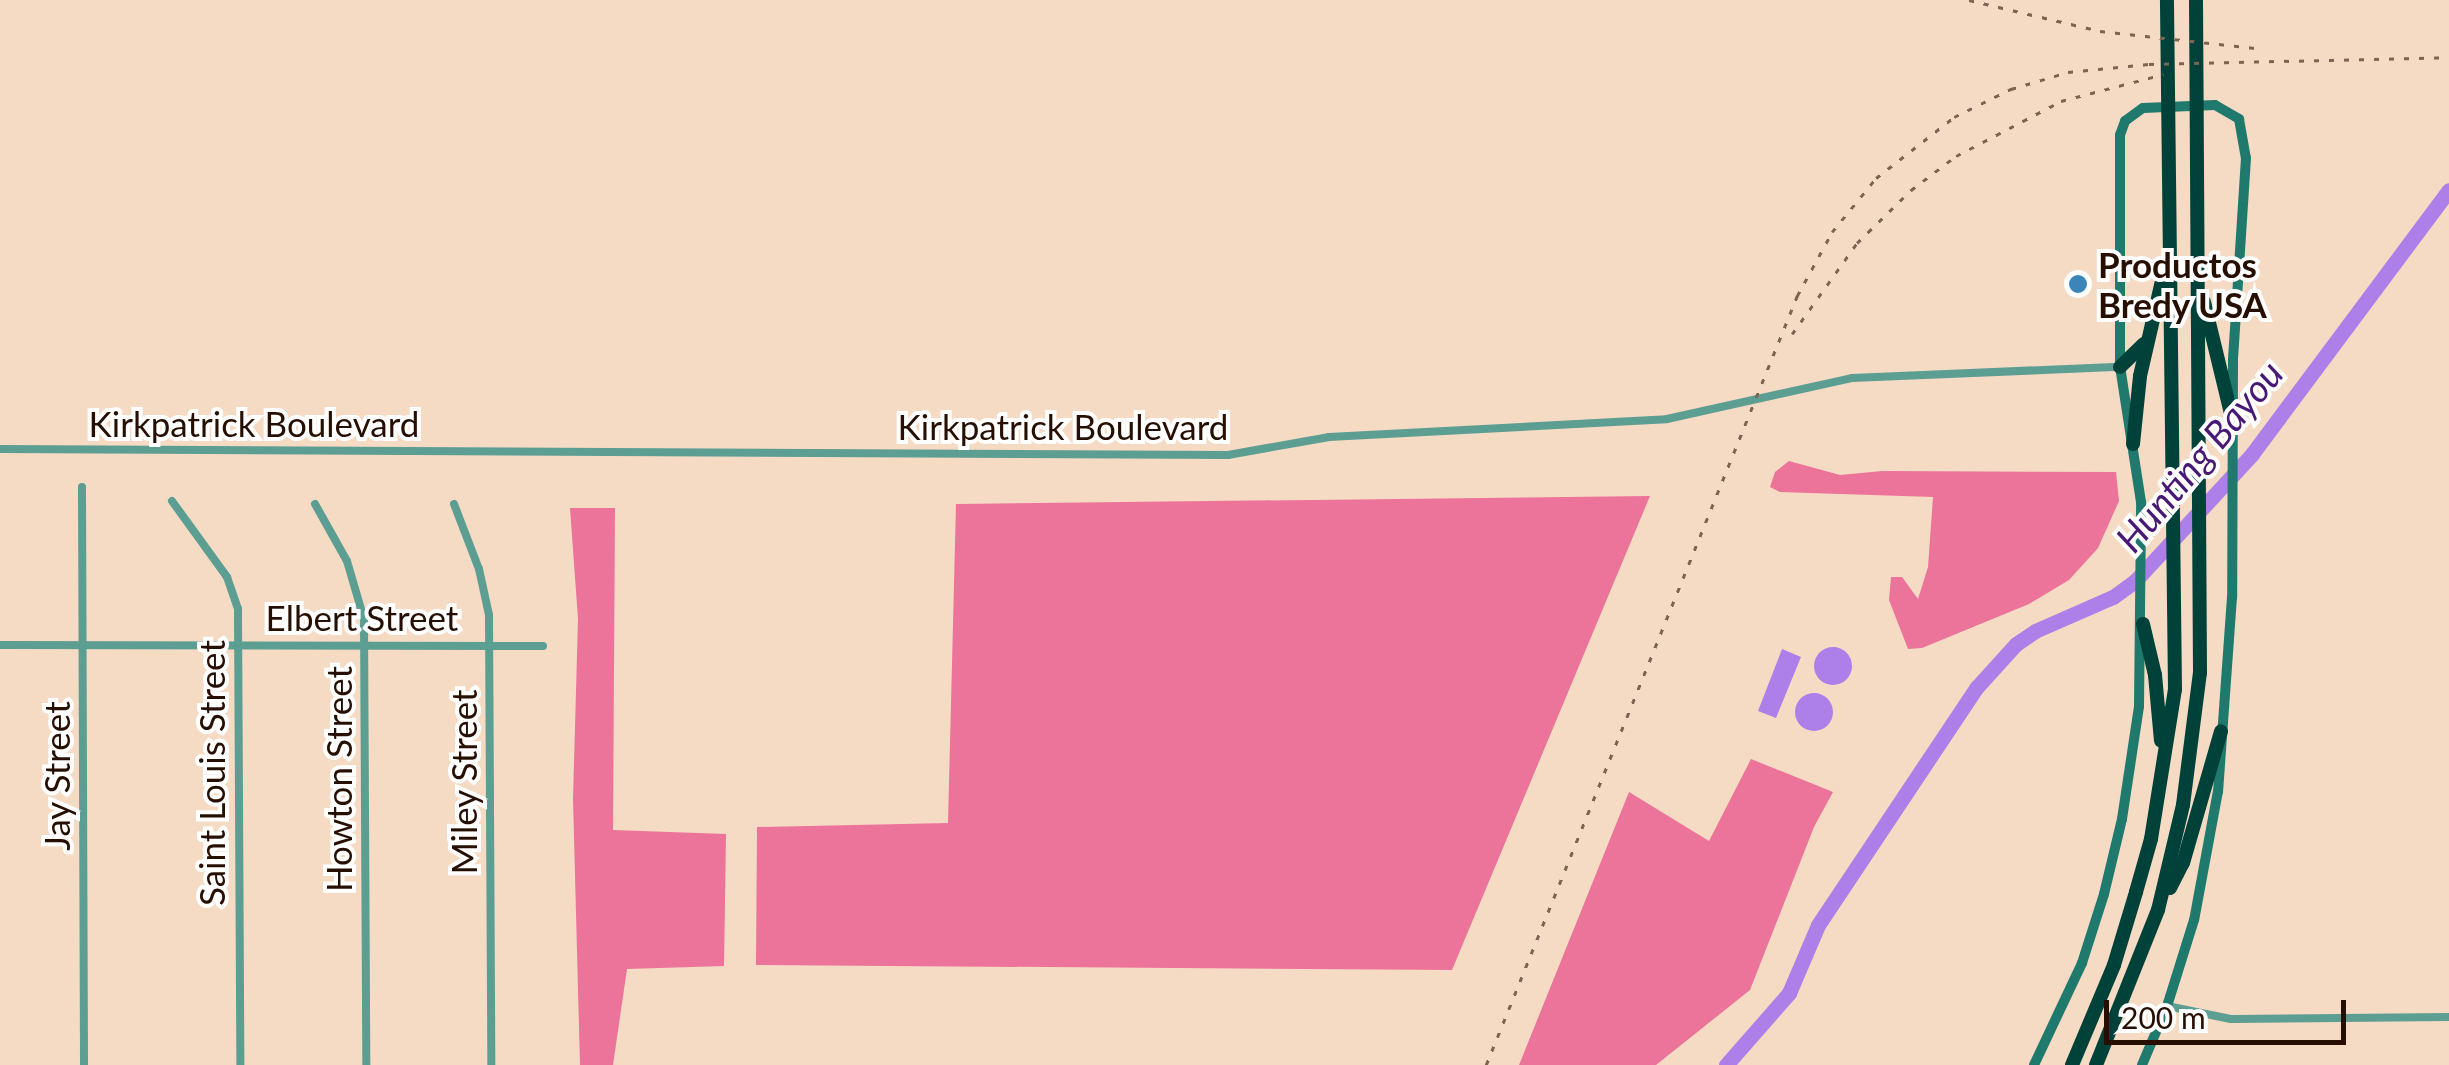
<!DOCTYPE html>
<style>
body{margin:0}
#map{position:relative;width:2449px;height:1065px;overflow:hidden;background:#f6dbc4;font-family:Lato,sans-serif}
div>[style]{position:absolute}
.forest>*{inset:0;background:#ec7399}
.water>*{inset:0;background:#ac80e8}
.round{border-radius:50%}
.river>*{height:15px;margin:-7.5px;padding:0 7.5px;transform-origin:7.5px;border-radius:7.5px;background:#ac80e8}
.minor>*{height:8px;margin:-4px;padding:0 4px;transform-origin:4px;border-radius:4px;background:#5d9e93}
.secondary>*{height:10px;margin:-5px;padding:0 5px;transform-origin:5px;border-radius:5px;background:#20796d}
.motorway>*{height:14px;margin:-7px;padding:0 7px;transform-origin:7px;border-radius:7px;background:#00423a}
.rail>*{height:2.5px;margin-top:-1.25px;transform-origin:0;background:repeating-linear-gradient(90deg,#7d6452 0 5px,transparent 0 15px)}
.dots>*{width:28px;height:28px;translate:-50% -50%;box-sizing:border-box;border:5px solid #fff;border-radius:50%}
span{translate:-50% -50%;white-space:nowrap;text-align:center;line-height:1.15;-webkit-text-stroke:8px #fff;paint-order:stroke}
.poi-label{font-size:35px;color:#260f00;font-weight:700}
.left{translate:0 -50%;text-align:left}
.street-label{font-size:35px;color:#260f00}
.water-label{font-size:38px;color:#471874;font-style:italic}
.scale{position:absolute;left:2104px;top:1000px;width:242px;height:45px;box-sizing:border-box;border:5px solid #260f00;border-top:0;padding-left:12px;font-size:30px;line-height:35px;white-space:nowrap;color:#260f00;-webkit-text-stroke:8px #fff;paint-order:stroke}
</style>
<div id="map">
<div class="forest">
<i style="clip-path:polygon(1789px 461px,1840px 475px,1882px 471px,2116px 472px,2119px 501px,2098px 548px,2069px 580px,2029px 604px,1922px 648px,1908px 649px,1889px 600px,1891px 577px,1902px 577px,1918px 599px,1928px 567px,1933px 497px,1780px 492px,1770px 487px,1775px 472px)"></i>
<i style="clip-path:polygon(1650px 496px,1452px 970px,756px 965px,757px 827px,948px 823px,956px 504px)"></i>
<i style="clip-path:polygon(570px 508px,615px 508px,613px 830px,726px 834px,724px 966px,627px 969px,613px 1065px,580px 1065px,573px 799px,578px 619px)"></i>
<i style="clip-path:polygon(1751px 759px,1833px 792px,1814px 827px,1750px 990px,1656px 1065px,1519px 1065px,1629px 792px,1709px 841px)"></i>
</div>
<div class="water">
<i class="round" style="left:1814px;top:647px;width:38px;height:38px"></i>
<i style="clip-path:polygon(1782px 649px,1801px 657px,1776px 718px,1758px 711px)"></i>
<i class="round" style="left:1795px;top:693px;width:38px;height:38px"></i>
</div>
<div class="river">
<i style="left:1726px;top:1065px;width:96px;rotate:-48.8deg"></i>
<i style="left:1789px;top:993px;width:74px;rotate:-66.9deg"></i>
<i style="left:1818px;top:925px;width:286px;rotate:-56.3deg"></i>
<i style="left:1977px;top:687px;width:58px;rotate:-47.8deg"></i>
<i style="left:2016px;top:644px;width:23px;rotate:-34deg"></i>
<i style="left:2035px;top:631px;width:85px;rotate:-23.6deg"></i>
<i style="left:2113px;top:597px;width:27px;rotate:-36deg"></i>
<i style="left:2135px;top:581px;width:173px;rotate:-47.3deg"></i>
<i style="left:2252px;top:454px;width:329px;rotate:-53.3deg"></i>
</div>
<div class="minor">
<i style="left:0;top:449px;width:1228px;rotate:0.28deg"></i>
<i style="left:1228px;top:455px;width:103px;rotate:-10.1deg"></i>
<i style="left:1329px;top:437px;width:338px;rotate:-3deg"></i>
<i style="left:1667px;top:419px;width:189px;rotate:-12.5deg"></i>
<i style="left:1852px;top:378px;width:268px;rotate:-2.4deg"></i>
<i style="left:82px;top:487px;width:578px;rotate:89.8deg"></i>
<i style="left:172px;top:501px;width:94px;rotate:54.1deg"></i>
<i style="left:227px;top:577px;width:34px;rotate:71deg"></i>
<i style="left:238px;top:609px;width:456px;rotate:89.7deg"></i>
<i style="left:315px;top:504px;width:65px;rotate:60.7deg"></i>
<i style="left:347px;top:561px;width:60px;rotate:73.7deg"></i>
<i style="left:364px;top:619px;width:446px;rotate:89.7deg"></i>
<i style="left:454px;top:504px;width:70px;rotate:69deg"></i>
<i style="left:479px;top:569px;width:47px;rotate:77.7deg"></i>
<i style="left:489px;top:615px;width:450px;rotate:89.7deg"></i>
<i style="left:0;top:645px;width:543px;rotate:0.11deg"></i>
<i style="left:2167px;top:1006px;width:65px;rotate:11.5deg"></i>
<i style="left:2231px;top:1019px;width:218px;rotate:-0.5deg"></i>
</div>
<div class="secondary">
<i style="left:2034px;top:1065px;width:113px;rotate:-64.8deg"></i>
<i style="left:2082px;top:963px;width:72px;rotate:-72.3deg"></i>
<i style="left:2104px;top:894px;width:77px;rotate:-76.5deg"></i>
<i style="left:2122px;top:819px;width:114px;rotate:-81.4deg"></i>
<i style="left:2139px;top:706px;width:204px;rotate:-89.4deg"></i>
<i style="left:2141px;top:502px;width:137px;rotate:-98.8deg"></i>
<i style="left:2120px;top:367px;width:232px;rotate:-90deg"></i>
<i style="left:2120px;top:135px;width:15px;rotate:-70deg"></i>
<i style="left:2125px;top:121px;width:22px;rotate:-36deg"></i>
<i style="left:2143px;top:108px;width:72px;rotate:-2.4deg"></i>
<i style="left:2215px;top:105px;width:28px;rotate:30deg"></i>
<i style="left:2239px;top:119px;width:40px;rotate:80deg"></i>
<i style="left:2246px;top:158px;width:203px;rotate:93.7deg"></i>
<i style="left:2233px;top:361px;width:236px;rotate:90.2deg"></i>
<i style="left:2232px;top:597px;width:195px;rotate:94.1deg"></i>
<i style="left:2218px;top:791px;width:131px;rotate:100.5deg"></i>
<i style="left:2194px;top:920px;width:90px;rotate:107.4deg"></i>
<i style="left:2167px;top:1006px;width:64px;rotate:113deg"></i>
</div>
<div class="motorway">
<i style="left:2204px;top:302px;width:119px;rotate:76.4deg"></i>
<i style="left:2120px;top:367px;width:33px;rotate:-44deg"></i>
<i style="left:2133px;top:444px;width:68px;rotate:-84.1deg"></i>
<i style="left:2140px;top:376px;width:116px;rotate:-77deg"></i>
<i style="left:2143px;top:624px;width:52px;rotate:76.8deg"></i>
<i style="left:2155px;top:675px;width:66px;rotate:84.8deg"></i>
<i style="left:2170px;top:888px;width:28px;rotate:-63deg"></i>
<i style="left:2183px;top:863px;width:137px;rotate:-73.9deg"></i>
<i style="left:2072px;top:1065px;width:108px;rotate:-67.2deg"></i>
<i style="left:2114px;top:965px;width:76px;rotate:-73.2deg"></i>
<i style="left:2136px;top:892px;width:55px;rotate:-74.2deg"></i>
<i style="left:2151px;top:839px;width:152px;rotate:-80.9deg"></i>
<i style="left:2175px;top:689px;width:689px;rotate:-90.67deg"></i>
<i style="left:2096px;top:1065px;width:167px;rotate:-68.2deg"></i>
<i style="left:2158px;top:910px;width:108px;rotate:-76.6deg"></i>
<i style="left:2183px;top:805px;width:133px;rotate:-82.7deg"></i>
<i style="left:2200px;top:673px;width:673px;rotate:-90.34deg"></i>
</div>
<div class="rail">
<i style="left:1969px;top:0;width:135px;rotate:13.3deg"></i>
<i style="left:2100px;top:31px;width:165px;rotate:6.3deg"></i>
<i style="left:1792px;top:334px;width:112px;rotate:-54.5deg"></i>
<i style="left:1857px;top:243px;width:76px;rotate:-44.5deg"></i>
<i style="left:1911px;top:190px;width:56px;rotate:-37.1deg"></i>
<i style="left:1956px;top:156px;width:119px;rotate:-27.6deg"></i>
<i style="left:2061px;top:101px;width:106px;rotate:-14.7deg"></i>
<i style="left:1486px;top:1065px;width:830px;rotate:-67.98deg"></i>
<i style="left:1797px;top:296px;width:73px;rotate:-61.3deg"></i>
<i style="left:1832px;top:232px;width:70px;rotate:-50.8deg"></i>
<i style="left:1876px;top:178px;width:99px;rotate:-38deg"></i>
<i style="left:1954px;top:117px;width:64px;rotate:-26.2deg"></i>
<i style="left:2011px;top:89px;width:59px;rotate:-16.6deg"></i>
<i style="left:2068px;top:72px;width:81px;rotate:-5.6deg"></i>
<i style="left:2149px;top:64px;width:300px;rotate:-1.3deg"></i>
</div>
<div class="dots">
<i style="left:2078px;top:284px;background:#3b85b9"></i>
</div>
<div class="poi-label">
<span class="left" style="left:2098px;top:284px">Productos<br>Bredy USA</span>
</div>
<div class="street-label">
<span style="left:254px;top:423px">Kirkpatrick Boulevard</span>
<span style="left:1063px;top:426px">Kirkpatrick Boulevard</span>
<span style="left:362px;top:617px">Elbert Street</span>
<span style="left:211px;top:773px;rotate:-90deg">Saint Louis Street</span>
<span style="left:56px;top:776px;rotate:-90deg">Jay Street</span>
<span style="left:338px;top:779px;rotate:-90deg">Howton Street</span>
<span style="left:463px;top:782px;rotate:-90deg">Miley Street</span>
</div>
<div class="water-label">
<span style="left:2199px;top:456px;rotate:-50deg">Hunting Bayou</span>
</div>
<div class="scale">200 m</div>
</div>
